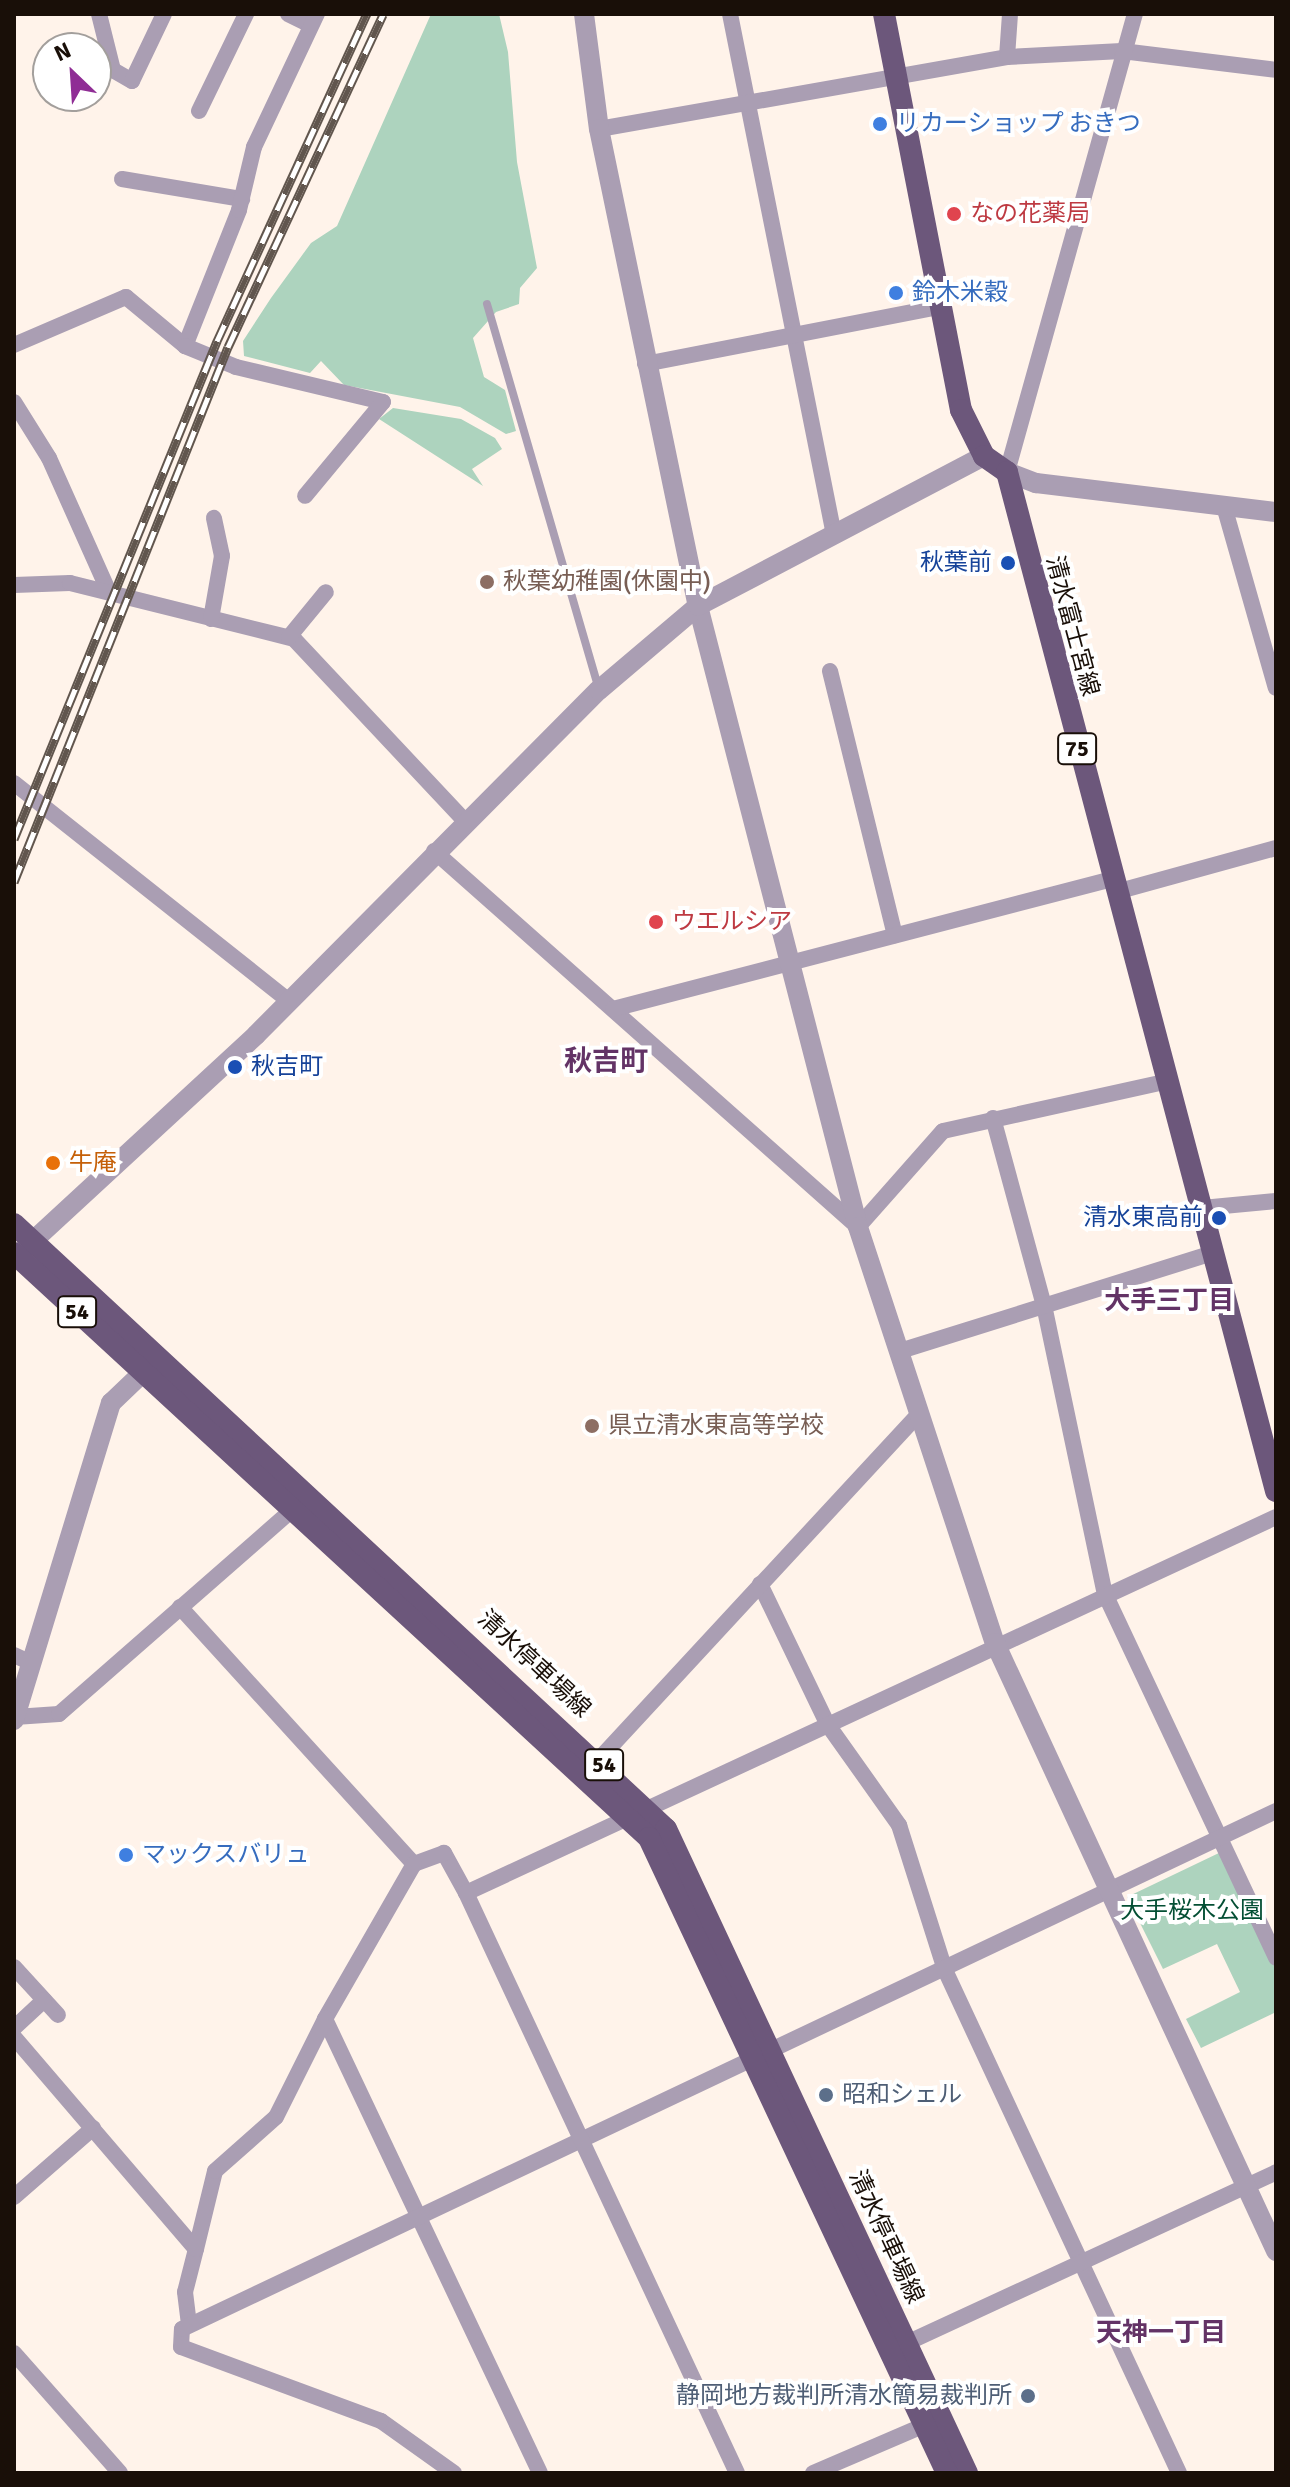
<!DOCTYPE html>
<meta charset="utf-8">
<style>
body{margin:0}
#map{position:relative;width:1290px;height:2487px;overflow:hidden;background:#fff3ea;font-family:Signika,"Noto Sans JP",sans-serif}
div>[style]{position:absolute}
.green>*{inset:0;background:#add3be}
.service>*{height:8px;margin:-4px;padding:0 4px;transform-origin:4px;border-radius:4px;background:#aa9eb3}
.minor>*{height:16px;margin:-8px;padding:0 8px;transform-origin:8px;border-radius:8px;background:#aa9eb3}
.tertiary>*{height:20px;margin:-10px;padding:0 10px;transform-origin:10px;border-radius:10px;background:#aa9eb3}
.primary>*{height:22px;margin:-11px;padding:0 11px;transform-origin:11px;border-radius:11px;background:#6c577b}
.rail>*{height:9px;margin-top:-4.5px;transform-origin:0;background:repeating-linear-gradient(90deg,#fff 0 18px,#61564e 0 36px);box-sizing:border-box;border-block:2px solid #61564e}
.dots>*{width:22px;height:22px;translate:-50% -50%;box-sizing:border-box;border:4px solid #fff;border-radius:50%}
span{translate:-50% -50%;white-space:nowrap;text-align:center;line-height:1.15;-webkit-text-stroke:8px #fff;paint-order:stroke}
.shield-label span{padding:2px 6px;background:#fff;border:2px solid;border-radius:6px;-webkit-text-stroke-width:0}
.shield-label{font-size:22px;color:#190f08;font-weight:700}
.shop-label{font-size:24px;color:#366cbe}
.left{translate:0 -50%;text-align:left}
.health-label{font-size:24px;color:#be3a42}
.transit-label{font-size:24px;color:#164399}
.right{translate:-100% -50%;text-align:right}
.education-label{font-size:24px;color:#785e54}
.street-label{font-size:24px;color:#190f08}
.food-label{font-size:24px;color:#c56008}
.park-label{font-size:24px;color:#044f34}
.service-label{font-size:24px;color:#4e5e75}
.neighbourhood-label{font-size:26px;color:#633366;font-weight:700}
.quarter-label{font-size:28px;color:#633366;font-weight:700}
.frame{position:absolute;inset:0;border:16px solid #190f08;pointer-events:none}
.north{position:absolute;left:32px;top:32px;width:80px;height:80px;box-sizing:border-box;background:#fff;border:2px solid #a39f9c;border-radius:50%;rotate:335deg;font-size:22px;font-weight:700;line-height:32px;text-align:center;color:#190f08}
.north::after{content:'';display:block;margin:auto;width:28px;height:36px;background:#8f2d95;clip-path:polygon(50% 0,100% 100%,50% 72%,0 100%)}
</style>
<div id="map">
<div class="green">
<i style="clip-path:polygon(431px 14px,499px 14px,508px 52px,517px 162px,537px 268px,520px 288px,519px 304px,496px 312px,473px 338px,484px 377px,505px 390px,516px 431px,506px 434px,460px 407px,344px 385px,321px 361px,310px 373px,244px 356px,243px 341px,271px 298px,311px 243px,337px 226px)"></i>
<i style="clip-path:polygon(393px 408px,461px 419px,495px 438px,502px 449px,472px 469px,483px 486px,379px 419px)"></i>
<i style="clip-path:polygon(1221px 1852px,1276px 1965px,1276px 2012px,1201px 2048px,1186px 2019px,1240px 1992px,1217px 1944px,1163px 1969px,1127px 1897px)"></i>
</div>
<div class="service">
<i style="left:487px;top:304px;width:402px;rotate:73.8deg"></i>
</div>
<div class="minor">
<i style="left:99px;top:14px;width:58px;rotate:76deg"></i>
<i style="left:113px;top:70px;width:22px;rotate:30deg"></i>
<i style="left:132px;top:81px;width:74px;rotate:-64.5deg"></i>
<i style="left:288px;top:14px;width:25px;rotate:26deg"></i>
<i style="left:730px;top:14px;width:526px;rotate:78.71deg"></i>
<i style="left:1007px;top:57px;width:43px;rotate:-86deg"></i>
<i style="left:199px;top:111px;width:108px;rotate:-64.1deg"></i>
<i style="left:599px;top:129px;width:414px;rotate:-10deg"></i>
<i style="left:1007px;top:57px;width:115px;rotate:-3deg"></i>
<i style="left:1122px;top:51px;width:155px;rotate:7deg"></i>
<i style="left:122px;top:179px;width:122px;rotate:9.5deg"></i>
<i style="left:14px;top:345px;width:122px;rotate:-23.2deg"></i>
<i style="left:126px;top:297px;width:77px;rotate:39.7deg"></i>
<i style="left:185px;top:346px;width:146px;rotate:-68.3deg"></i>
<i style="left:239px;top:210px;width:65px;rotate:-76.6deg"></i>
<i style="left:254px;top:147px;width:147px;rotate:-64.7deg"></i>
<i style="left:185px;top:346px;width:55px;rotate:22.4deg"></i>
<i style="left:236px;top:367px;width:151px;rotate:13.4deg"></i>
<i style="left:383px;top:402px;width:122px;rotate:129.7deg"></i>
<i style="left:645px;top:364px;width:298px;rotate:-11deg"></i>
<i style="left:14px;top:402px;width:66px;rotate:58deg"></i>
<i style="left:49px;top:458px;width:147px;rotate:65.9deg"></i>
<i style="left:1007px;top:472px;width:476px;rotate:-74.4deg"></i>
<i style="left:1224px;top:506px;width:189px;rotate:74.1deg"></i>
<i style="left:14px;top:585px;width:56px;rotate:-2deg"></i>
<i style="left:70px;top:583px;width:231px;rotate:14deg"></i>
<i style="left:294px;top:639px;width:250px;rotate:46.8deg"></i>
<i style="left:211px;top:619px;width:64px;rotate:-80.1deg"></i>
<i style="left:222px;top:556px;width:39px;rotate:-102deg"></i>
<i style="left:289px;top:637px;width:58px;rotate:-50.6deg"></i>
<i style="left:830px;top:671px;width:272px;rotate:76.2deg"></i>
<i style="left:14px;top:783px;width:348px;rotate:38.4deg"></i>
<i style="left:434px;top:851px;width:567px;rotate:41.57deg"></i>
<i style="left:858px;top:1227px;width:128px;rotate:-48.5deg"></i>
<i style="left:943px;top:1131px;width:230px;rotate:-12.5deg"></i>
<i style="left:1116px;top:892px;width:166px;rotate:-15.4deg"></i>
<i style="left:613px;top:1009px;width:516px;rotate:-14.6deg"></i>
<i style="left:993px;top:1118px;width:199px;rotate:74.8deg"></i>
<i style="left:1045px;top:1310px;width:290px;rotate:78.1deg"></i>
<i style="left:1105px;top:1594px;width:402px;rotate:64.8deg"></i>
<i style="left:1202px;top:1208px;width:74px;rotate:-5.4deg"></i>
<i style="left:900px;top:1351px;width:328px;rotate:-17.4deg"></i>
<i style="left:760px;top:1584px;width:157px;rotate:64.3deg"></i>
<i style="left:828px;top:1725px;width:123px;rotate:54.6deg"></i>
<i style="left:899px;top:1825px;width:152px;rotate:72.4deg"></i>
<i style="left:945px;top:1970px;width:555px;rotate:65.05deg"></i>
<i style="left:180px;top:1607px;width:348px;rotate:47.7deg"></i>
<i style="left:14px;top:1655px;width:19px;rotate:25deg"></i>
<i style="left:15px;top:1717px;width:44px;rotate:-3.9deg"></i>
<i style="left:59px;top:1714px;width:310px;rotate:-41.2deg"></i>
<i style="left:590px;top:1769px;width:485px;rotate:-47.2deg"></i>
<i style="left:466px;top:1893px;width:46px;rotate:-118.8deg"></i>
<i style="left:444px;top:1853px;width:32px;rotate:160deg"></i>
<i style="left:414px;top:1864px;width:179px;rotate:119.9deg"></i>
<i style="left:325px;top:2019px;width:502px;rotate:64.66deg"></i>
<i style="left:14px;top:1967px;width:65px;rotate:47.5deg"></i>
<i style="left:14px;top:2028px;width:41px;rotate:-43deg"></i>
<i style="left:14px;top:2037px;width:279px;rotate:49.4deg"></i>
<i style="left:196px;top:2249px;width:44px;rotate:104.3deg"></i>
<i style="left:185px;top:2292px;width:33px;rotate:83deg"></i>
<i style="left:14px;top:2197px;width:105px;rotate:-41.1deg"></i>
<i style="left:196px;top:2249px;width:80px;rotate:-76.3deg"></i>
<i style="left:215px;top:2171px;width:81px;rotate:-41.5deg"></i>
<i style="left:276px;top:2117px;width:110px;rotate:-63.4deg"></i>
<i style="left:898px;top:2347px;width:417px;rotate:-24.8deg"></i>
<i style="left:14px;top:2353px;width:160px;rotate:48.5deg"></i>
<i style="left:454px;top:2473px;width:90px;rotate:-144.5deg"></i>
<i style="left:381px;top:2421px;width:213px;rotate:-159.7deg"></i>
<i style="left:181px;top:2347px;width:18px;rotate:-87deg"></i>
<i style="left:182px;top:2329px;width:1210px;rotate:-25.34deg"></i>
<i style="left:737px;top:2473px;width:640px;rotate:-115.04deg"></i>
<i style="left:466px;top:1893px;width:893px;rotate:-24.9deg"></i>
<i style="left:813px;top:2473px;width:122px;rotate:-23.2deg"></i>
</div>
<div class="tertiary">
<i style="left:584px;top:14px;width:116px;rotate:82.6deg"></i>
<i style="left:599px;top:129px;width:487px;rotate:78.3deg"></i>
<i style="left:698px;top:606px;width:641px;rotate:75.55deg"></i>
<i style="left:858px;top:1227px;width:438px;rotate:71.8deg"></i>
<i style="left:995px;top:1643px;width:670px;rotate:65.19deg"></i>
<i style="left:1007px;top:472px;width:31px;rotate:21deg"></i>
<i style="left:1036px;top:483px;width:242px;rotate:6.9deg"></i>
<i style="left:21px;top:1252px;width:320px;rotate:-42.7deg"></i>
<i style="left:256px;top:1035px;width:486px;rotate:-45.2deg"></i>
<i style="left:599px;top:690px;width:130px;rotate:-40.3deg"></i>
<i style="left:698px;top:606px;width:323px;rotate:-27.7deg"></i>
<i style="left:14px;top:1720px;width:332px;rotate:-73deg"></i>
<i style="left:111px;top:1403px;width:61px;rotate:-43.7deg"></i>
</div>
<div class="primary">
<i style="left:884px;top:14px;width:403px;rotate:79deg"></i>
<i style="left:961px;top:410px;width:51px;rotate:63.4deg"></i>
<i style="left:984px;top:456px;width:28px;rotate:35deg"></i>
<i style="left:1007px;top:472px;width:1054px;rotate:75.21deg"></i>
<i style="left:14px;top:1224px;width:889px;rotate:42.86deg"></i>
<i style="left:666px;top:1829px;width:711px;rotate:64.95deg"></i>
<i style="left:14px;top:1253px;width:863px;rotate:42.65deg"></i>
<i style="left:649px;top:1838px;width:701px;rotate:64.86deg"></i>
</div>
<div class="rail">
<i style="left:14px;top:839px;width:538px;rotate:-67.82deg"></i>
<i style="left:217px;top:341px;width:360px;rotate:-65.4deg"></i>
<i style="left:14px;top:882px;width:576px;rotate:-68.2deg"></i>
<i style="left:228px;top:347px;width:367px;rotate:-65deg"></i>
</div>
<div class="dots">
<i style="left:880px;top:124px;background:#3f7fe0"></i>
<i style="left:954px;top:214px;background:#e0444e"></i>
<i style="left:896px;top:293px;background:#3f7fe0"></i>
<i style="left:1008px;top:563px;background:#1a4fb4"></i>
<i style="left:487px;top:582px;background:#8d6e63"></i>
<i style="left:656px;top:922px;background:#e0444e"></i>
<i style="left:235px;top:1067px;background:#1a4fb4"></i>
<i style="left:53px;top:1163px;background:#e8710a"></i>
<i style="left:1219px;top:1218px;background:#1a4fb4"></i>
<i style="left:592px;top:1426px;background:#8d6e63"></i>
<i style="left:126px;top:1855px;background:#3f7fe0"></i>
<i style="left:826px;top:2095px;background:#5c6f8a"></i>
<i style="left:1028px;top:2396px;background:#5c6f8a"></i>
</div>
<div class="shield-label">
<span style="left:1077px;top:749px">75</span>
<span style="left:77px;top:1312px">54</span>
<span style="left:604px;top:1765px">54</span>
</div>
<div class="shop-label">
<span class="left" style="left:896px;top:124px">リカーショップ おきつ</span>
<span class="left" style="left:912px;top:293px">鈴木米穀</span>
<span class="left" style="left:142px;top:1855px">マックスバリュ</span>
</div>
<div class="health-label">
<span class="left" style="left:970px;top:214px">なの花薬局</span>
<span class="left" style="left:672px;top:922px">ウエルシア</span>
</div>
<div class="transit-label">
<span class="right" style="left:992px;top:563px">秋葉前</span>
<span class="left" style="left:251px;top:1067px">秋吉町</span>
<span class="right" style="left:1203px;top:1218px">清水東高前</span>
</div>
<div class="education-label">
<span class="left" style="left:503px;top:582px">秋葉幼稚園(休園中)</span>
<span class="left" style="left:608px;top:1426px">県立清水東高等学校</span>
</div>
<div class="street-label">
<span style="left:1072px;top:626px;rotate:75deg">清水富士宮線</span>
<span style="left:534px;top:1664px;rotate:43deg">清水停車場線</span>
<span style="left:886px;top:2237px;rotate:65deg">清水停車場線</span>
</div>
<div class="food-label">
<span class="left" style="left:69px;top:1163px">牛庵</span>
</div>
<div class="park-label">
<span style="left:1192px;top:1911px">大手桜木公園</span>
</div>
<div class="service-label">
<span class="left" style="left:842px;top:2095px">昭和シェル</span>
<span class="right" style="left:1012px;top:2396px">静岡地方裁判所清水簡易裁判所</span>
</div>
<div class="neighbourhood-label">
<span style="left:1169px;top:1302px">大手三丁目</span>
<span style="left:1161px;top:2334px">天神一丁目</span>
</div>
<div class="quarter-label">
<span style="left:606px;top:1061px">秋吉町</span>
</div>
<div class="frame"></div>
<div class="north">N</div>
</div>
